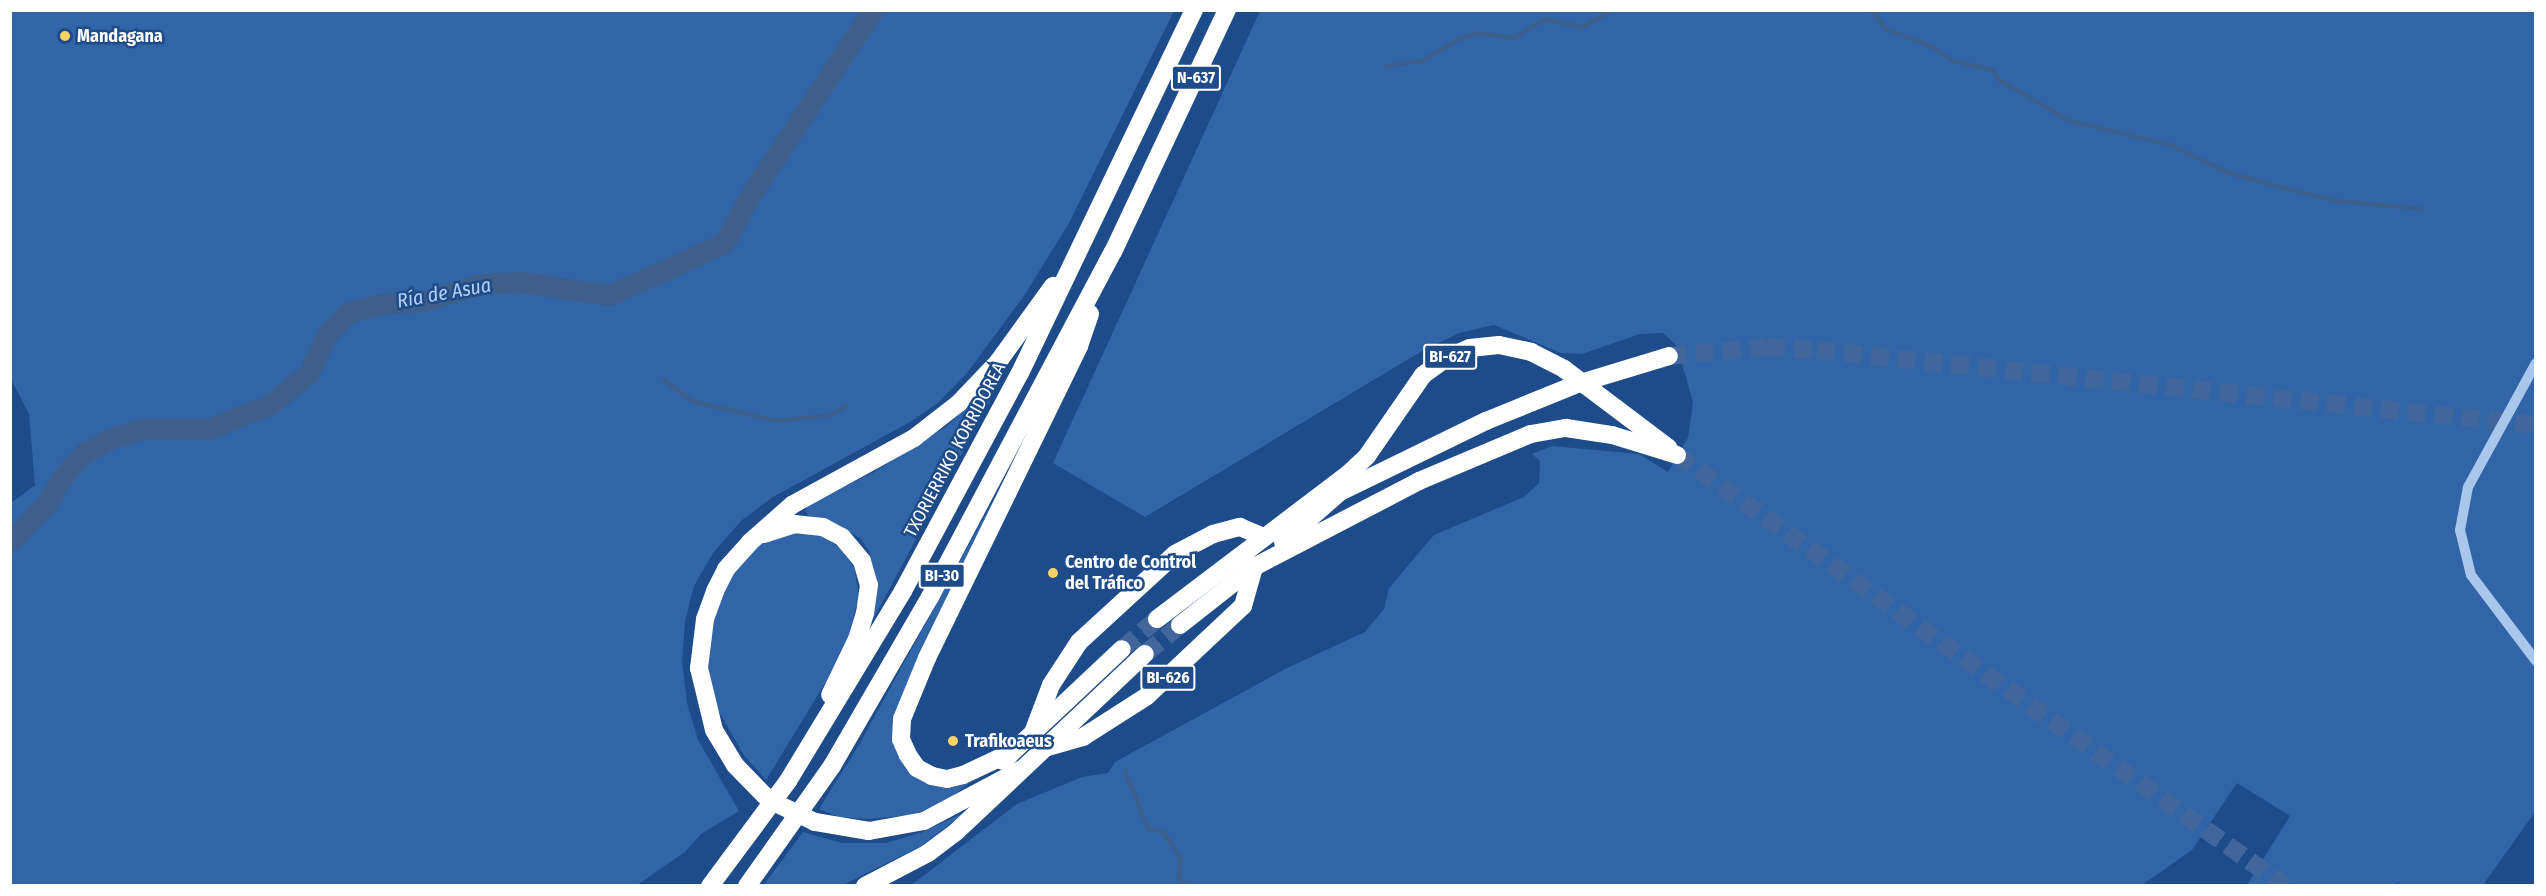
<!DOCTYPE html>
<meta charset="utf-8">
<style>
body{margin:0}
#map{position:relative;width:2546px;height:896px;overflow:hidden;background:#1e4b89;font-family:"Fira Sans Condensed",sans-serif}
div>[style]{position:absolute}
.green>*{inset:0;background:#3265a7}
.stream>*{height:4px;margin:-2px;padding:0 2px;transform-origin:2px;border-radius:2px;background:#3e5f8c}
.river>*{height:21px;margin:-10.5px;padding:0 10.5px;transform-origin:10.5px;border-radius:10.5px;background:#3e5f8c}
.highway-tunnel>*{height:18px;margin-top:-9px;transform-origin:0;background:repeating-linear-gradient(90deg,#40669b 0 18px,transparent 0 27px)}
.minor>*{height:10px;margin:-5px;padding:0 5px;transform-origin:5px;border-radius:5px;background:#a9c6eb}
.highway>*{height:18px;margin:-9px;padding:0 9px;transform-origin:9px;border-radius:9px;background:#fff}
.dots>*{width:16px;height:16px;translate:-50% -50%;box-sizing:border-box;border:3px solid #1e4b89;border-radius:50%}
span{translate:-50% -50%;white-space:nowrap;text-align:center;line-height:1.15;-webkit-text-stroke:5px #1e4b89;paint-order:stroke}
.shield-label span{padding:2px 4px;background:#1e4b89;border:2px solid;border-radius:4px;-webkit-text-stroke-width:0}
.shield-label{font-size:16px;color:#fff;font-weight:700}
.poi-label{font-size:18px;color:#fff;font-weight:700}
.left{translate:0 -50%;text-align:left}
.street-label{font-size:18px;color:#fff}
.water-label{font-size:20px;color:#b5d0f3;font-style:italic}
.frame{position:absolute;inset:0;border:12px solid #fff;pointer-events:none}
</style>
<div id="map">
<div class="green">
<i style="clip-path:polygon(11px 10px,1174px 10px,1174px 11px,1069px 223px,1024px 296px,967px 373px,938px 403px,910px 422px,773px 497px,741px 521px,713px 553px,694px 586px,685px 621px,682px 661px,687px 703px,698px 740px,739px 811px,701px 834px,685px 852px,637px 885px,11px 886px,11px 503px,35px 485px,29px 414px,11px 379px)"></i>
<i style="clip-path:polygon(1260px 11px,2535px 11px,2535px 812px,2483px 885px,2402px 886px,2397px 882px,2394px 886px,2247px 885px,2290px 816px,2237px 783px,2192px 850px,2142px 885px,910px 886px,1017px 804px,1082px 777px,1108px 773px,1115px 762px,1287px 668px,1365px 632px,1384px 609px,1389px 588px,1434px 535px,1524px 497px,1539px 483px,1540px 461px,1532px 454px,1552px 446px,1639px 454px,1668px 472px,1688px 438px,1693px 402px,1677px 346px,1663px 333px,1640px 334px,1582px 354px,1561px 353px,1494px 325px,1459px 333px,1422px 351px,1145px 517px,1053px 463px)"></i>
<i style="clip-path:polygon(1013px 355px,983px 414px,868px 629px,877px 581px,869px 551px,860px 538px,832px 522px,809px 516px,805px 511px,808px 505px,874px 472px,947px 426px,993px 383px)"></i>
<i style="clip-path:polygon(1017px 457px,894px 740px,945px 786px,969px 783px,944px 803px,910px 815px,868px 819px,839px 817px,819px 809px,860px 743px)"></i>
<i style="clip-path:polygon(787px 532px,817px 533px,840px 548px,854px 567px,859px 596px,849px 634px,827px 680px,766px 780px,743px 754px,718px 710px,709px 682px,709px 642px,718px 604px,732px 575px,757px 545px)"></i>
<i style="clip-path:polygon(967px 811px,921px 846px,843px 885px,763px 886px,803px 832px,842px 843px,886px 843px,923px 832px)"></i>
</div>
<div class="stream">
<i style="left:1871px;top:10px;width:24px;rotate:52deg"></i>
<i style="left:1886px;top:29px;width:50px;rotate:21deg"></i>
<i style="left:1933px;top:47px;width:24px;rotate:35deg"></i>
<i style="left:1953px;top:61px;width:41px;rotate:12.7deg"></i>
<i style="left:1993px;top:70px;width:12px;rotate:59deg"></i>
<i style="left:1999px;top:80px;width:82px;rotate:30deg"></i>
<i style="left:2070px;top:121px;width:104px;rotate:13.4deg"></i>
<i style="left:2171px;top:145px;width:61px;rotate:26.1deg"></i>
<i style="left:2226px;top:172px;width:63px;rotate:15.6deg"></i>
<i style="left:2287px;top:189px;width:52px;rotate:13.2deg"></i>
<i style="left:2338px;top:201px;width:85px;rotate:5.4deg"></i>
<i style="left:1386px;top:66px;width:36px;rotate:-8deg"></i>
<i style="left:1422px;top:61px;width:45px;rotate:-30.5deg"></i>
<i style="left:1461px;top:38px;width:18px;rotate:-16deg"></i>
<i style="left:1478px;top:33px;width:36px;rotate:8deg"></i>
<i style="left:1514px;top:38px;width:36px;rotate:-32deg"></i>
<i style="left:1544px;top:19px;width:40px;rotate:12deg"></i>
<i style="left:1583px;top:27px;width:34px;rotate:-30deg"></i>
<i style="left:664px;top:380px;width:35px;rotate:37deg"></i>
<i style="left:692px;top:401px;width:86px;rotate:13.4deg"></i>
<i style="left:776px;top:421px;width:56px;rotate:-6.1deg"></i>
<i style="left:832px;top:415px;width:18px;rotate:-34deg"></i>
<i style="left:1125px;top:771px;width:61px;rotate:68deg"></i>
<i style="left:1148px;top:828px;width:16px;rotate:15deg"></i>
<i style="left:1163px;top:832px;width:30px;rotate:56deg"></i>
<i style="left:1180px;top:857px;width:21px;rotate:93deg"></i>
<i style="left:1179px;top:878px;width:11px;rotate:49deg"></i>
<i style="left:10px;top:884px;width:3px;rotate:45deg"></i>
</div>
<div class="river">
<i style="left:10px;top:542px;width:54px;rotate:-46.5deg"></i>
<i style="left:47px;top:503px;width:33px;rotate:-59deg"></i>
<i style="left:64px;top:475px;width:30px;rotate:-48deg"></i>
<i style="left:84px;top:453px;width:29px;rotate:-29deg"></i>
<i style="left:109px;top:439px;width:34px;rotate:-17deg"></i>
<i style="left:142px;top:429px;width:66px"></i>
<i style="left:208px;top:429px;width:66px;rotate:-21.5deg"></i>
<i style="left:269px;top:405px;width:50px;rotate:-38.5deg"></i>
<i style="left:308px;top:374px;width:44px;rotate:-64.6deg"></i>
<i style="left:327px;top:334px;width:29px;rotate:-46deg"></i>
<i style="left:347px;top:313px;width:34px;rotate:-15deg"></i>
<i style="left:380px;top:304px;width:43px;rotate:-4deg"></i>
<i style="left:423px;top:301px;width:61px;rotate:-16.1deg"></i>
<i style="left:482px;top:284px;width:39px;rotate:-3deg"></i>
<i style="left:521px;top:282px;width:90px;rotate:8.3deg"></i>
<i style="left:610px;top:295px;width:125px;rotate:-24.5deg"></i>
<i style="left:724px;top:243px;width:56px;rotate:-61.1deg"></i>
<i style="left:751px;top:194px;width:221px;rotate:-56.5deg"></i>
</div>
<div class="highway-tunnel">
<i style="left:1669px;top:356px;width:98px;rotate:-5.2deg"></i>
<i style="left:1767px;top:347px;width:50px;rotate:3.4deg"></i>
<i style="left:1817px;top:350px;width:723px;rotate:5.96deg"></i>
<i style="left:1677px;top:455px;width:745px;rotate:35.33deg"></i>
<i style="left:1122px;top:649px;width:46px;rotate:-40.6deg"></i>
<i style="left:1145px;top:654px;width:45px;rotate:-39.6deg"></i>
</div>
<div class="minor">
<i style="left:2536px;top:363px;width:141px;rotate:118.7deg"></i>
<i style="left:2468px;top:487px;width:44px;rotate:100.5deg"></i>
<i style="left:2460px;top:530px;width:46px;rotate:76.3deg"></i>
<i style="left:2471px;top:575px;width:108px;rotate:52.9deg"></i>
</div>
<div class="highway">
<i style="left:1336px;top:494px;width:167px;rotate:-26deg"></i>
<i style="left:1486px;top:421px;width:98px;rotate:-22.1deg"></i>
<i style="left:1577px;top:384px;width:96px;rotate:-16.9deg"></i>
<i style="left:764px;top:534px;width:32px;rotate:-18deg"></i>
<i style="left:794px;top:524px;width:29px;rotate:6deg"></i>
<i style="left:823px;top:527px;width:21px;rotate:28deg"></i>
<i style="left:842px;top:537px;width:31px;rotate:50deg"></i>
<i style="left:862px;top:561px;width:25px;rotate:74deg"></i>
<i style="left:869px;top:585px;width:28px;rotate:98deg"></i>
<i style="left:865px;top:613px;width:27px;rotate:107deg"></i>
<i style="left:857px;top:639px;width:62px;rotate:115.7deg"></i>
<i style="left:1283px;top:542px;width:76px;rotate:-41.3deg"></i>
<i style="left:1157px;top:619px;width:240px;rotate:-37.2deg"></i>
<i style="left:1348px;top:474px;width:26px;rotate:-43deg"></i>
<i style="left:1367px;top:456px;width:98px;rotate:-55.3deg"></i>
<i style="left:1423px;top:375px;width:27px;rotate:-36deg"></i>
<i style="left:1445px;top:359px;width:27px;rotate:-24deg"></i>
<i style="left:1470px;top:348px;width:29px;rotate:-6deg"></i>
<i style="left:1499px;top:345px;width:33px;rotate:12deg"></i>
<i style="left:1531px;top:352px;width:37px;rotate:27deg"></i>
<i style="left:1564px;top:369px;width:131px;rotate:37deg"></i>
<i style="left:1180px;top:625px;width:95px;rotate:-38.2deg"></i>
<i style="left:1034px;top:730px;width:48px;rotate:-69.3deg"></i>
<i style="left:1051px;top:685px;width:51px;rotate:-56.9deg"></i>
<i style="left:1079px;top:642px;width:130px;rotate:-42.5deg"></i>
<i style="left:1175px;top:554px;width:43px;rotate:-27.8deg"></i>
<i style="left:1213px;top:534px;width:28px;rotate:-15deg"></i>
<i style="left:1240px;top:527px;width:25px;rotate:23deg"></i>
<i style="left:1044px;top:748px;width:41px;rotate:-15.8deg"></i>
<i style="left:1083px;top:737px;width:76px;rotate:-32.6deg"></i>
<i style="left:1147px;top:696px;width:132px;rotate:-43.2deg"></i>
<i style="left:1243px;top:606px;width:41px;rotate:-74.2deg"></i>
<i style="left:1254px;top:567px;width:186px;rotate:-27.5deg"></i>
<i style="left:1419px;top:481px;width:121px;rotate:-22.8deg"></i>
<i style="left:1531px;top:434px;width:36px;rotate:-10deg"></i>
<i style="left:1566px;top:428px;width:47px;rotate:8.7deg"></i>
<i style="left:1612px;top:435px;width:68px;rotate:17.1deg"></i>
<i style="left:1010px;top:753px;width:52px;rotate:154.9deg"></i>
<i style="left:963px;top:775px;width:16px;rotate:166deg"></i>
<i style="left:947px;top:779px;width:15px;rotate:-169deg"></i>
<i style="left:932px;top:776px;width:17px;rotate:-152deg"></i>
<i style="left:917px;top:768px;width:16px;rotate:-125deg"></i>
<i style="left:908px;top:755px;width:17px;rotate:-114deg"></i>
<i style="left:901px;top:739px;width:20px;rotate:-87deg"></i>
<i style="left:902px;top:719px;width:66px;rotate:-67.7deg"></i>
<i style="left:927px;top:658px;width:347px;rotate:-64deg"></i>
<i style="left:1079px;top:346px;width:34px;rotate:-71deg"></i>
<i style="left:1003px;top:761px;width:163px;rotate:-43.3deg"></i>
<i style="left:1020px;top:770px;width:109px;rotate:152deg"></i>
<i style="left:924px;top:821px;width:56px;rotate:169.7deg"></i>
<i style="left:869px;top:831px;width:55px;rotate:-170.5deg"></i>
<i style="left:815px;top:822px;width:51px;rotate:-154.4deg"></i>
<i style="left:769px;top:800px;width:49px;rotate:-134.2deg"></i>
<i style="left:735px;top:765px;width:41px;rotate:-121deg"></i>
<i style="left:714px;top:730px;width:64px;rotate:-103.6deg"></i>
<i style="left:699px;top:668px;width:49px;rotate:-83deg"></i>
<i style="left:705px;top:619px;width:30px;rotate:-70deg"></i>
<i style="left:715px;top:591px;width:25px;rotate:-63deg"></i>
<i style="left:726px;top:569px;width:36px;rotate:-48deg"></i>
<i style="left:750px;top:542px;width:56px;rotate:-41.4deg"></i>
<i style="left:792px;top:505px;width:139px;rotate:-28.8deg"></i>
<i style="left:914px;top:438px;width:57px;rotate:-37.9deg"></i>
<i style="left:959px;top:403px;width:57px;rotate:-46.4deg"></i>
<i style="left:998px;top:362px;width:94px;rotate:-54.1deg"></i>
<i style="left:710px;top:886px;width:131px;rotate:-53.4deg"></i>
<i style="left:788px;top:781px;width:222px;rotate:-58.8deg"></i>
<i style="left:903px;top:591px;width:247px;rotate:-61.8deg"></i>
<i style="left:1020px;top:373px;width:403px;rotate:-64.4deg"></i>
<i style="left:747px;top:886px;width:147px;rotate:-54.7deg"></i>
<i style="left:832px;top:766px;width:195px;rotate:-59.9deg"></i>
<i style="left:930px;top:597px;width:391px;rotate:-62.1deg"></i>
<i style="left:1113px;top:252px;width:268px;rotate:-64.8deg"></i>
<i style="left:865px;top:886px;width:71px;rotate:-27.6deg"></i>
<i style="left:928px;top:853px;width:36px;rotate:-37deg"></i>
<i style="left:957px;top:831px;width:258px;rotate:-43.3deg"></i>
</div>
<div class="dots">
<i style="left:65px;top:36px;background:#fad268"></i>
<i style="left:1053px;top:573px;background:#fad268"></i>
<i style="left:953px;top:741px;background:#fad268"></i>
</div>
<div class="shield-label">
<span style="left:1196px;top:78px">N-637</span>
<span style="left:1450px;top:357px">BI-627</span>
<span style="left:942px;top:576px">BI-30</span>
<span style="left:1168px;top:678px">BI-626</span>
</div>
<div class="poi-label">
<span class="left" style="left:77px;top:36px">Mandagana</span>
<span class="left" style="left:1065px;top:573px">Centro de Control<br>del Tráfico</span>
<span class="left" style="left:965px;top:741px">Trafikoaeus</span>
</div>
<div class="street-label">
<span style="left:955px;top:450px;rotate:-62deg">TXORIERRIKO KORRIDOREA</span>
</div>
<div class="water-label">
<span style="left:444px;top:293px;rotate:-10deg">Ría de Asua</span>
</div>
<div class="frame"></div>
</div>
